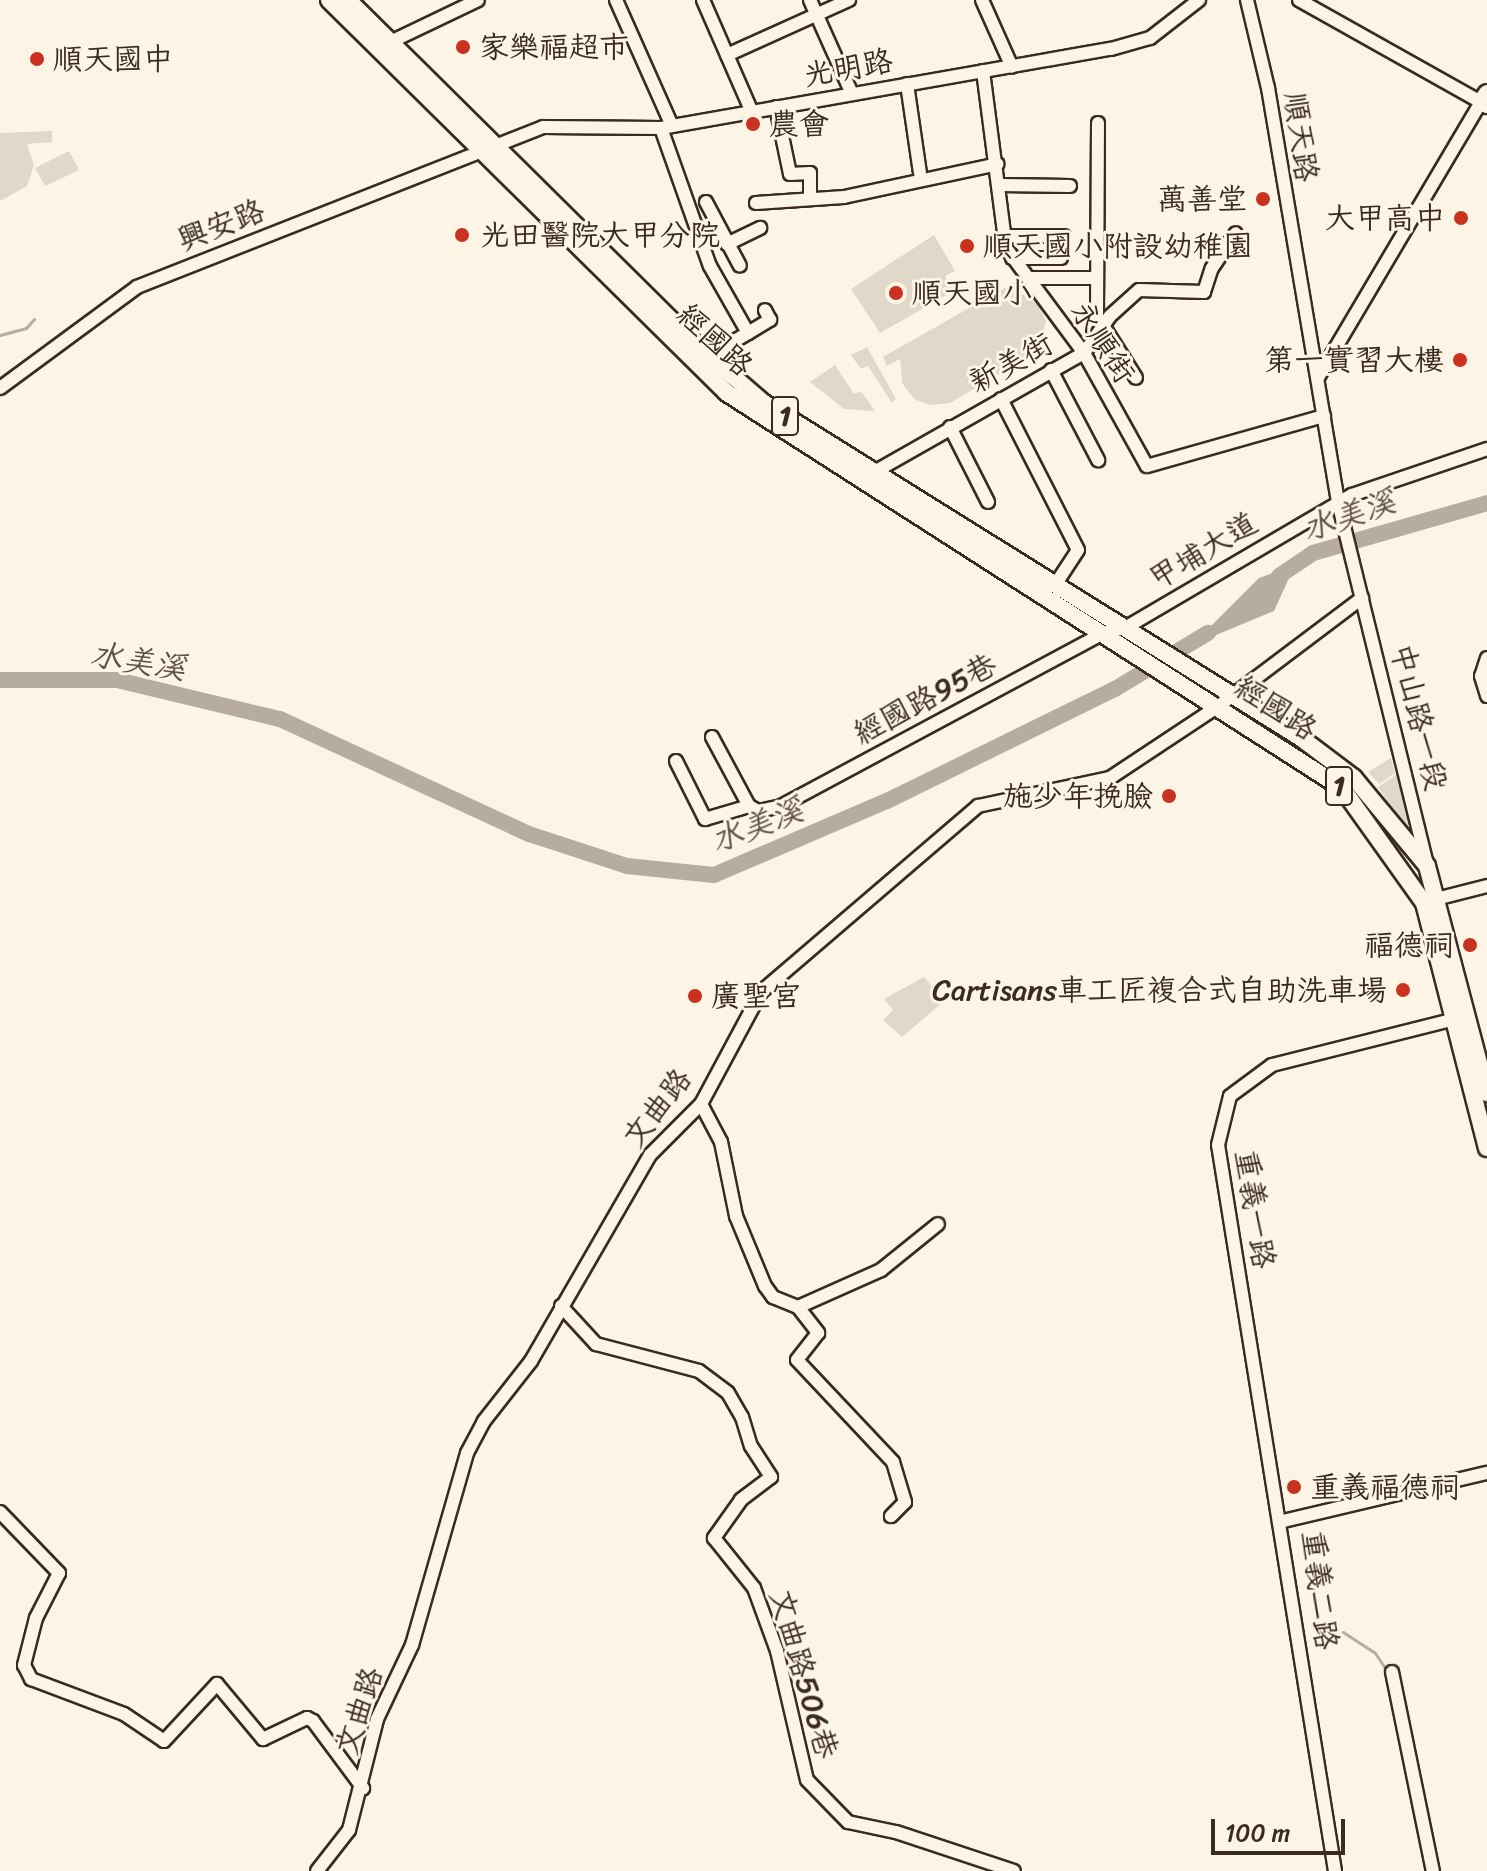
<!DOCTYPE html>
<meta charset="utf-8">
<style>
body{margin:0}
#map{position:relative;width:1487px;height:1871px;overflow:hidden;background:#fcf5e5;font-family:Sriracha,"LXGW WenKai TC",sans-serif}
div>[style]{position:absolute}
.green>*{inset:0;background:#e0d8c8}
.water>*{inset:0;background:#b7ad9e}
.stream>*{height:3px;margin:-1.5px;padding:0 1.5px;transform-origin:1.5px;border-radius:1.5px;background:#b7ad9e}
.river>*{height:16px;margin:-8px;padding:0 8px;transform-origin:8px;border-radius:8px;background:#b7ad9e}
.roads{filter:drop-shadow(2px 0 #3b2a1e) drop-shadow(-2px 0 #3b2a1e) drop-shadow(0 2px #3b2a1e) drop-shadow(0 -2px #3b2a1e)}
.minor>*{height:12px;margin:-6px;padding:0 6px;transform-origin:6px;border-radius:6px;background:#fcf5e5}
.major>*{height:16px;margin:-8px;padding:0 8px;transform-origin:8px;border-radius:8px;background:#fcf5e5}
.dots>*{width:22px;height:22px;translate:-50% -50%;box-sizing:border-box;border:4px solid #fcf5e5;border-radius:50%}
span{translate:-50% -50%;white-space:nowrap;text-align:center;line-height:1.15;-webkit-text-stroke:6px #fcf5e5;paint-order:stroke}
.shield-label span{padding:2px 6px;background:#fcf5e5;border:2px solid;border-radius:6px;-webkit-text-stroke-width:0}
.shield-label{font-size:28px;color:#3b2a1e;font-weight:700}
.poi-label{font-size:30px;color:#3b2a1e}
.left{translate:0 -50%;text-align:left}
.right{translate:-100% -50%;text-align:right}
.street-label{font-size:30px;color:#3b2a1e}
.water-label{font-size:32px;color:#605144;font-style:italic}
.scale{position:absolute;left:1211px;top:1819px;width:134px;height:36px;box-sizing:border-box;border:4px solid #3b2a1e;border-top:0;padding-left:10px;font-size:24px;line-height:28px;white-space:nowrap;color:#3b2a1e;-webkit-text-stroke:6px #fcf5e5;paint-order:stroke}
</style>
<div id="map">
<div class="green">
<i style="clip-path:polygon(52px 131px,52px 142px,27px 144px,34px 165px,27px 186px,0 201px,0 133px)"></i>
<i style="clip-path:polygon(69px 151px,79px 170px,45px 186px,35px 168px)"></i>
<i style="clip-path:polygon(934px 235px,955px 271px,945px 276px,954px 291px,880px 333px,851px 289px)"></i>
<i style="clip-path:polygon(1022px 278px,1027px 287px,1019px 292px,1037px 303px,1046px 321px,1037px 352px,950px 403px,929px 405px,914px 399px,902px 383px,900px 359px,887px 366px,883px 357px)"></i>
<i style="clip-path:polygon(867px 347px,896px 399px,892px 403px,868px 366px,861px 369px,851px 355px)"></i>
<i style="clip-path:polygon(835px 365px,854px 394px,861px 391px,875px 411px,844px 409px,810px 382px)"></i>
<i style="clip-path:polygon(1391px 758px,1395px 773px,1379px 784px,1368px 772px)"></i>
<i style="clip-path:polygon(1397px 774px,1410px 825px,1406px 827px,1378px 787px)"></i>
<i style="clip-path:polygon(924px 977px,944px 1001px,902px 1037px,883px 1020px,893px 1010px,884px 999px)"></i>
</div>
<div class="water">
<i style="clip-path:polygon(1295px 565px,1274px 611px,1192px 645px,1259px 578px)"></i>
</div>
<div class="stream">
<i style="left:0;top:335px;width:27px;rotate:-15deg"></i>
<i style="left:26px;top:328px;width:12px;rotate:-48deg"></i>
<i style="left:1343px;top:1632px;width:38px;rotate:33deg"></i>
<i style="left:1375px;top:1653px;width:22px;rotate:56deg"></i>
<i style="left:1424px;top:1855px;width:16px;rotate:86deg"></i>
</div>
<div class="river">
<i style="left:1279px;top:576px;width:41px;rotate:-34.1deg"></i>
<i style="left:1313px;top:553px;width:181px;rotate:-16deg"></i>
<i style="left:0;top:680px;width:117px"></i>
<i style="left:117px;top:680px;width:168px;rotate:13.5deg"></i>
<i style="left:280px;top:719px;width:274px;rotate:24.8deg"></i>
<i style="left:529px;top:834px;width:103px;rotate:18.1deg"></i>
<i style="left:627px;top:866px;width:87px;rotate:5.9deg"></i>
<i style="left:714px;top:875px;width:188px;rotate:-23.2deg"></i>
<i style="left:887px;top:801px;width:254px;rotate:-26.2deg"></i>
<i style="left:1115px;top:689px;width:109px;rotate:-31.1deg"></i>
</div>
<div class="roads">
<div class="minor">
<i style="left:616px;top:0;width:138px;rotate:66deg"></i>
<i style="left:703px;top:0;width:122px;rotate:66.4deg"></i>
<i style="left:810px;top:0;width:103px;rotate:65.9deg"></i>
<i style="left:982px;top:0;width:73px;rotate:65.9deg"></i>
<i style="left:1247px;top:0;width:90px;rotate:76.6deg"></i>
<i style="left:1268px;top:88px;width:420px;rotate:80.4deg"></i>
<i style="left:1338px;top:502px;width:370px;rotate:76.2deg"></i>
<i style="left:1299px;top:0;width:209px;rotate:29.3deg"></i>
<i style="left:1481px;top:102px;width:321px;rotate:120.6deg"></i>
<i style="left:384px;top:45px;width:104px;rotate:-25.6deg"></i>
<i style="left:727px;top:55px;width:134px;rotate:-24.3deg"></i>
<i style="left:983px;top:71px;width:178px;rotate:82.6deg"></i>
<i style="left:1006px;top:248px;width:131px;rotate:53.4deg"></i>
<i style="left:1084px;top:353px;width:129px;rotate:60.9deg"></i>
<i style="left:1147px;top:466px;width:184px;rotate:-15.8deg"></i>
<i style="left:907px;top:84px;width:90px;rotate:81.7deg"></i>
<i style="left:776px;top:107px;width:68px;rotate:78.2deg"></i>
<i style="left:790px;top:174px;width:20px;rotate:-3deg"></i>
<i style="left:810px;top:173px;width:26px;rotate:90deg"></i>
<i style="left:1098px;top:123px;width:193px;rotate:90.3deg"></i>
<i style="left:1097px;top:316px;width:73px;rotate:57.8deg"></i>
<i style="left:661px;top:128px;width:146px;rotate:70.5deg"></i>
<i style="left:710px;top:266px;width:77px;rotate:60.4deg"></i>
<i style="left:748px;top:333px;width:45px;rotate:149.5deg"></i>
<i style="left:1000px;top:185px;width:70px;rotate:0.8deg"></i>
<i style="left:706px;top:202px;width:72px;rotate:62deg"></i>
<i style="left:756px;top:203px;width:88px;rotate:-3.9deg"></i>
<i style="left:844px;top:197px;width:157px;rotate:-12.1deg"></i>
<i style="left:1006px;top:236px;width:58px"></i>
<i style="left:727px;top:244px;width:37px;rotate:-26deg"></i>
<i style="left:1012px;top:258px;width:49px"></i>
<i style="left:1027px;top:278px;width:70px"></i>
<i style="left:748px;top:333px;width:26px;rotate:-31deg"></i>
<i style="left:770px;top:320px;width:11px;rotate:-117deg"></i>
<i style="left:1051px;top:370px;width:102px;rotate:62.4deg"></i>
<i style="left:0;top:388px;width:170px;rotate:-36.4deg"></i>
<i style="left:137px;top:287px;width:436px;rotate:-21.5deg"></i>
<i style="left:543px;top:127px;width:118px;rotate:0.5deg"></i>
<i style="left:661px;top:128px;width:457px;rotate:-10deg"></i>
<i style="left:1111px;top:49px;width:41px;rotate:-15.8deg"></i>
<i style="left:1150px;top:38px;width:62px;rotate:-37.8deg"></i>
<i style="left:1001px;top:399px;width:169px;rotate:63deg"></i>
<i style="left:1078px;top:550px;width:42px;rotate:123.3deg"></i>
<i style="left:950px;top:427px;width:84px;rotate:63.1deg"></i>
<i style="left:869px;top:475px;width:247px;rotate:-29.6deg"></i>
<i style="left:1084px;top:353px;width:45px;rotate:-54.9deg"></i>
<i style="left:1110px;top:316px;width:39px;rotate:-42deg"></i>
<i style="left:1139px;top:290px;width:65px;rotate:1.8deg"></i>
<i style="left:1204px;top:292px;width:25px;rotate:-72deg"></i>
<i style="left:1212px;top:268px;width:42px;rotate:-55.6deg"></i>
<i style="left:1487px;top:658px;width:19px;rotate:108deg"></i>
<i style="left:1481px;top:676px;width:21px;rotate:73deg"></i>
<i style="left:712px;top:737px;width:78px;rotate:61.8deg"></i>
<i style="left:749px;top:806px;width:10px;rotate:29deg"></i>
<i style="left:758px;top:811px;width:24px;rotate:-12deg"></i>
<i style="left:781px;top:806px;width:366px;rotate:-28.2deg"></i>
<i style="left:1103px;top:633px;width:23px;rotate:-13deg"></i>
<i style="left:1125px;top:628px;width:263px;rotate:-30.4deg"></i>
<i style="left:1352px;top:495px;width:143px;rotate:-18.8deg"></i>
<i style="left:676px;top:761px;width:65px;rotate:63.4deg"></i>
<i style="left:705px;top:819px;width:46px;rotate:-16.5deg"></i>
<i style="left:1428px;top:901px;width:61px;rotate:-14.3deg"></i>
<i style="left:701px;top:1104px;width:43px;rotate:62.2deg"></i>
<i style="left:721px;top:1142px;width:76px;rotate:78.5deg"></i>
<i style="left:736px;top:1216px;width:76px;rotate:67.5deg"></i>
<i style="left:765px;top:1286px;width:14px;rotate:54deg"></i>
<i style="left:773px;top:1297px;width:27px;rotate:22deg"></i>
<i style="left:798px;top:1307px;width:33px;rotate:52deg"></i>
<i style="left:818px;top:1333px;width:34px;rotate:128deg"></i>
<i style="left:797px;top:1360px;width:140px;rotate:46.7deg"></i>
<i style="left:893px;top:1462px;width:42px;rotate:73.3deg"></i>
<i style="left:905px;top:1502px;width:20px;rotate:135deg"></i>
<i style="left:561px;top:1306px;width:52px;rotate:47.4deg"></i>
<i style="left:596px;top:1344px;width:106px;rotate:14.7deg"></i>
<i style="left:699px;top:1371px;width:36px;rotate:37deg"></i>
<i style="left:728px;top:1393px;width:28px;rotate:60deg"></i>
<i style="left:742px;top:1417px;width:30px;rotate:73deg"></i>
<i style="left:751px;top:1446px;width:37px;rotate:57deg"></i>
<i style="left:771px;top:1477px;width:38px;rotate:143deg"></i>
<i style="left:741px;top:1500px;width:47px;rotate:125.4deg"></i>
<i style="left:714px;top:1538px;width:64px;rotate:51.3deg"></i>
<i style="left:754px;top:1588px;width:67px;rotate:69.9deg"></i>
<i style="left:777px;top:1651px;width:132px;rotate:76.9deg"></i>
<i style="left:807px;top:1780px;width:59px;rotate:45.7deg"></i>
<i style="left:848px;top:1822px;width:49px;rotate:11.8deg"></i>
<i style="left:896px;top:1832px;width:124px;rotate:18.3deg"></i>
<i style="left:798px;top:1307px;width:91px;rotate:-24deg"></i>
<i style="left:881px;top:1270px;width:73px;rotate:-38.9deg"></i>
<i style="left:0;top:1512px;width:85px;rotate:46deg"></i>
<i style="left:59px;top:1573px;width:51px;rotate:117.1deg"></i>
<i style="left:36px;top:1618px;width:49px;rotate:104.3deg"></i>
<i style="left:24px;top:1665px;width:16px;rotate:63deg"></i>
<i style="left:31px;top:1679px;width:99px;rotate:20.6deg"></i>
<i style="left:124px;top:1714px;width:48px;rotate:34deg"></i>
<i style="left:164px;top:1741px;width:78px;rotate:-47.1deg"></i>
<i style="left:217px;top:1684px;width:72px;rotate:50.1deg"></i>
<i style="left:263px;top:1739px;width:49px;rotate:-25.5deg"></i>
<i style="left:307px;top:1718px;width:7px;rotate:27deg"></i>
<i style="left:313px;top:1721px;width:84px;rotate:53.3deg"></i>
<i style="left:1279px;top:1522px;width:214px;rotate:-13.3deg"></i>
<i style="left:1392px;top:1672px;width:203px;rotate:78.4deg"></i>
<i style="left:317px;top:1871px;width:52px;rotate:-52deg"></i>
<i style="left:349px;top:1830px;width:114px;rotate:-75.8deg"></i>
<i style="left:377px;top:1719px;width:82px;rotate:-64.7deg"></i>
<i style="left:412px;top:1645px;width:200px;rotate:-74deg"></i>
<i style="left:467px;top:1453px;width:36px;rotate:-62deg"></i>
<i style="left:484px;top:1421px;width:76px;rotate:-51.9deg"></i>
<i style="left:531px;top:1361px;width:238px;rotate:-60deg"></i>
<i style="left:650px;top:1155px;width:72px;rotate:-45deg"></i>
<i style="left:701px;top:1104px;width:127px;rotate:-61.8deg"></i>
<i style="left:761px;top:992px;width:286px;rotate:-40.6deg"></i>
<i style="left:978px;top:806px;width:135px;rotate:-12deg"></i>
<i style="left:1110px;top:778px;width:132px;rotate:-33.6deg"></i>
<i style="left:1220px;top:705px;width:178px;rotate:-37deg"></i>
<i style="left:1335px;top:1871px;width:735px;rotate:-99.15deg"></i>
<i style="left:1218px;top:1145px;width:50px;rotate:-76.2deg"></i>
<i style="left:1230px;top:1096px;width:52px;rotate:-36.4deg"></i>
<i style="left:1272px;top:1065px;width:189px;rotate:-14.1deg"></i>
</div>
<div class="major">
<i style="left:329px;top:0;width:559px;rotate:44.64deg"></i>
<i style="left:727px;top:393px;width:731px;rotate:32.71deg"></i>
<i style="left:1342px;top:788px;width:141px;rotate:54.5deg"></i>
<i style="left:1424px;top:903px;width:253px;rotate:75.6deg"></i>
<i style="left:348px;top:0;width:486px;rotate:44.7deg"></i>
<i style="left:693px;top:342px;width:94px;rotate:40.7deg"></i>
<i style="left:764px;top:403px;width:633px;rotate:31.96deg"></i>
<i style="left:1301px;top:738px;width:66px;rotate:37deg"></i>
<i style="left:1354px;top:778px;width:114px;rotate:50.3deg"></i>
<i style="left:1427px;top:866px;width:235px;rotate:75.2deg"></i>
<i style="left:1487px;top:93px;width:11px;rotate:124deg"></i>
<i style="left:1481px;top:102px;width:7px;rotate:27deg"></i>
</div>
</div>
<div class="dots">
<i style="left:463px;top:47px;background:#c8321e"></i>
<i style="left:37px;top:59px;background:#c8321e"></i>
<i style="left:753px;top:124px;background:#c8321e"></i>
<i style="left:1263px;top:199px;background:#c8321e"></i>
<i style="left:1461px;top:218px;background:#c8321e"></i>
<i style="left:462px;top:235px;background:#c8321e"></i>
<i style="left:967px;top:246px;background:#c8321e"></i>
<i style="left:896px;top:293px;background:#c8321e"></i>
<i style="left:1460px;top:360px;background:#c8321e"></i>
<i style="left:1169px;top:796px;background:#c8321e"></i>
<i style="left:1470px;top:945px;background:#c8321e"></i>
<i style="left:1403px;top:990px;background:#c8321e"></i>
<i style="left:695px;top:996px;background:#c8321e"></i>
<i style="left:1294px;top:1487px;background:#c8321e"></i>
</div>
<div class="shield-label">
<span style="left:785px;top:416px">1</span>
<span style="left:1339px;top:786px">1</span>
</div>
<div class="poi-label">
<span class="left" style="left:479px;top:47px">家樂福超市</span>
<span class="left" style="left:53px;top:59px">順天國中</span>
<span class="left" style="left:769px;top:124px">農會</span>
<span class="right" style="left:1247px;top:199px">萬善堂</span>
<span class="right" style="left:1445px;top:218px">大甲高中</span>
<span class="left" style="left:480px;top:235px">光田醫院大甲分院</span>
<span class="left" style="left:983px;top:246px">順天國小附設幼稚園</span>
<span class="left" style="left:912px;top:293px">順天國小</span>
<span class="right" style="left:1444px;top:360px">第一實習大樓</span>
<span class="right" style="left:1153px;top:796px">施少年挽臉</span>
<span class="right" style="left:1454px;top:945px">福德祠</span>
<span class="right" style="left:1387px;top:990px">Cartisans車工匠複合式自助洗車場</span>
<span class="left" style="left:711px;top:996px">廣聖宮</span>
<span class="left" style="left:1310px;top:1487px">重義福德祠</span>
</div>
<div class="street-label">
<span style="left:848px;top:68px;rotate:-10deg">光明路</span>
<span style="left:1301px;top:137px;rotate:82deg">順天路</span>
<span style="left:221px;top:225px;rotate:-21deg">興安路</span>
<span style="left:715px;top:340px;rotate:43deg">經國路</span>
<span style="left:1103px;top:342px;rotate:57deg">永順街</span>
<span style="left:1011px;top:363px;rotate:-29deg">新美街</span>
<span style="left:1203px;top:551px;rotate:-31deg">甲埔大道</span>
<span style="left:925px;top:699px;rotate:-28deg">經國路95巷</span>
<span style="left:1276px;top:708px;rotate:33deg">經國路</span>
<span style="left:1419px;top:717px;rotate:76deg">中山路一段</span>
<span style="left:657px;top:1108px;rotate:-52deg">文曲路</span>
<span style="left:1255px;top:1209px;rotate:81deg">重義一路</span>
<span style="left:1320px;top:1590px;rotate:83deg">重義二路</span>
<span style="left:804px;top:1674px;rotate:74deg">文曲路506巷</span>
<span style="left:359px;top:1711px;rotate:-72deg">文曲路</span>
</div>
<div class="water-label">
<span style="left:1349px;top:516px;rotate:-19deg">水美溪</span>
<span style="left:138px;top:662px;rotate:9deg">水美溪</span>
<span style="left:757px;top:826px;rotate:-21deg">水美溪</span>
</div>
<div class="scale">100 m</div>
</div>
